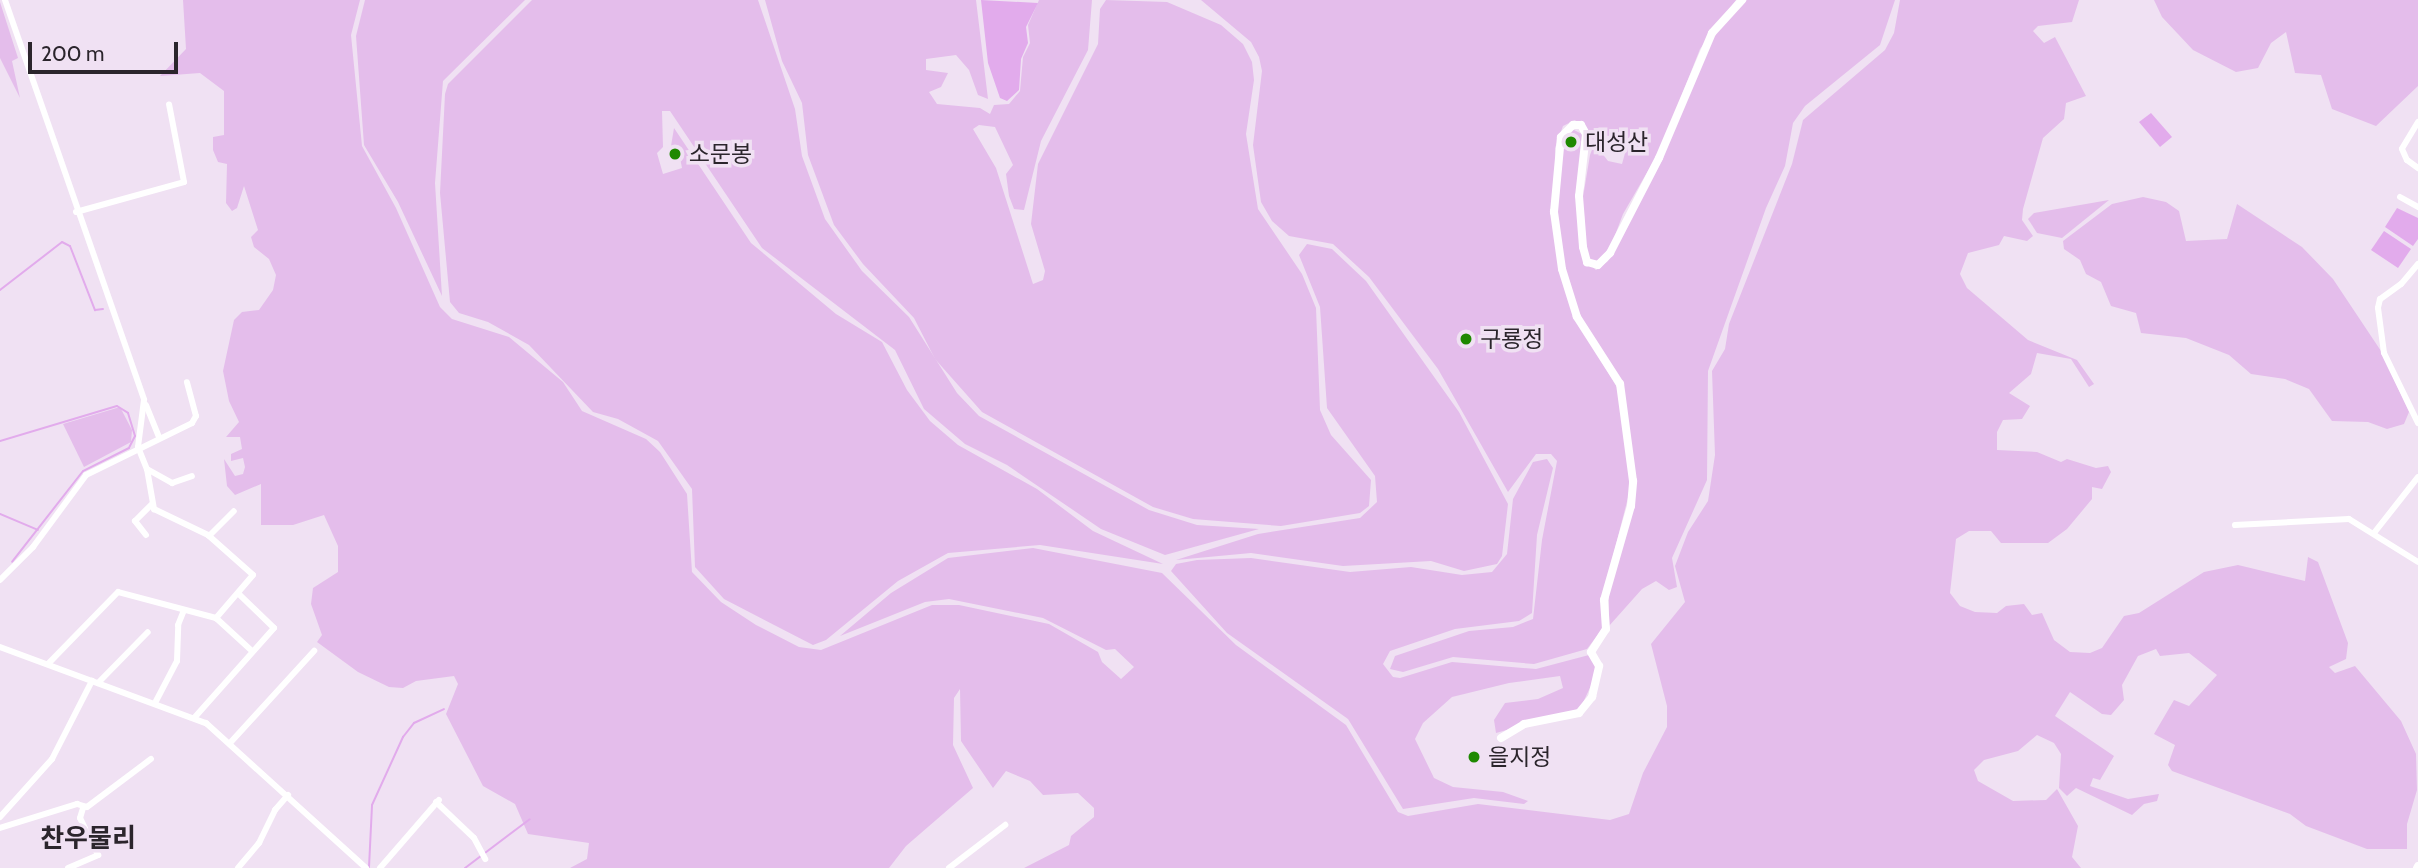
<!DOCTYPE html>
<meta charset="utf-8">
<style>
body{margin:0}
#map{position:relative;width:2418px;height:868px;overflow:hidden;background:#f0e1f3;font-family:Cabin,"Noto Sans KR",sans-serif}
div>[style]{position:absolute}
.green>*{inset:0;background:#e4bdeb}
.water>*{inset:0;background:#e2abec}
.stream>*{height:2px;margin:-1px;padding:0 1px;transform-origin:1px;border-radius:1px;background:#e2abec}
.minor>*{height:6px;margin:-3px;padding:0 3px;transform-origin:3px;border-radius:3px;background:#fff}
.tertiary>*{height:8px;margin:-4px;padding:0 4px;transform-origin:4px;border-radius:4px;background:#fff}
.dots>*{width:19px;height:19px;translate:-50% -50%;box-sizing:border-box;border:4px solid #f0e1f3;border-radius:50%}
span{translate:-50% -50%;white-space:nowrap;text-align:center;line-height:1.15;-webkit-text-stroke:7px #f0e1f3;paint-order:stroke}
.poi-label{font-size:23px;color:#2b252c}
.left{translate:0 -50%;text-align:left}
.quarter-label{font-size:26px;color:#2b252c;font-weight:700}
.scale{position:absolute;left:28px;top:42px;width:150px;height:32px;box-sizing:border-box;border:4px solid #2b252c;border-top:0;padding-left:9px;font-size:21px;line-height:24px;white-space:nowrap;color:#2b252c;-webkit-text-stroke:5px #f0e1f3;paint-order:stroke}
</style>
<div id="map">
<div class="green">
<i style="clip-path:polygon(183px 0,360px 0,351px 35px,362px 146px,396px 208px,440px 307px,452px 319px,509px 337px,563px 382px,582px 411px,646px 439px,660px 452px,687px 494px,692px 572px,721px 602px,756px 625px,799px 647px,821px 650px,932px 605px,959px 605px,1049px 624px,1098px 652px,1102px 662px,1121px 679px,1134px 667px,1115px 649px,1106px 650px,1043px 618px,949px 599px,925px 602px,840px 636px,891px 593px,948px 558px,1033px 548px,1162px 573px,1236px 645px,1346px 725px,1398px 812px,1408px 816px,1478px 804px,1610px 820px,1629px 814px,1643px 773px,1667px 727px,1667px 706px,1651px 644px,1685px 602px,1675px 566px,1688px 532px,1708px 501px,1715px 455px,1712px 371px,1725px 349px,1729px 324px,1792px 164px,1803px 120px,1885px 50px,1894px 33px,1900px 0,2079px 0,2072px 22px,2038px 26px,2033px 31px,2044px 43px,2055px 37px,2086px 96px,2066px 103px,2064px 119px,2043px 138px,2023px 209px,2022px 220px,2033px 236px,2027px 241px,2004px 236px,1999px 245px,1968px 253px,1960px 274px,1967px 288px,2028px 340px,2077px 360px,2094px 384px,2089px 387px,2071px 359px,2037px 353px,2031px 374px,2009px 393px,2030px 406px,2022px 419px,2003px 420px,1997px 432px,1997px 450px,2037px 452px,2061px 462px,2067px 459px,2096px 468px,2108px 466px,2111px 472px,2102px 489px,2092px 487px,2092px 499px,2067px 529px,2048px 543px,2001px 543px,1991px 531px,1969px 531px,1956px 539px,1950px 593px,1960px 606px,1975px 612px,1997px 613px,2006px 606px,2024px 604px,2032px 615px,2042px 613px,2054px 640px,2070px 652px,2090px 653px,2102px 648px,2124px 616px,2139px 613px,2204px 572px,2238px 565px,2305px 581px,2308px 557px,2318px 562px,2348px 643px,2346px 659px,2329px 667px,2335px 673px,2355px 666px,2401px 721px,2416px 754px,2417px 790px,2407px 824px,2407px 849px,2367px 849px,2306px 826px,2290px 814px,2172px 771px,2168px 765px,2175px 745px,2154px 734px,2174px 700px,2189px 706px,2217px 675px,2189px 653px,2160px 656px,2156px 649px,2138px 656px,2122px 685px,2124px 700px,2111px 715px,2102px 714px,2070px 692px,2055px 716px,2114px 756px,2100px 780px,2093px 778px,2090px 786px,2128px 799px,2159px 794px,2157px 801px,2144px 804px,2132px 815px,2076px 788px,2067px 796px,2059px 788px,2061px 754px,2054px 743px,2037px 735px,2018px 751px,1984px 760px,1974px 770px,1978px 781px,2013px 801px,2046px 800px,2057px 789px,2078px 826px,2072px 857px,2081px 868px,1024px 868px,1069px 845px,1071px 836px,1094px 817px,1094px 808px,1078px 793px,1043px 795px,1030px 781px,1006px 771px,993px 788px,961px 741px,960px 689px,954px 698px,953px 745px,973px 788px,906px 846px,889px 868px,570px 868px,587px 859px,589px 843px,528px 834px,515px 804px,483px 786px,446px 714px,458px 684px,454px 676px,416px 681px,403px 688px,389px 687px,358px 672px,317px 642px,322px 635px,311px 604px,313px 588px,338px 572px,338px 546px,324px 515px,293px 525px,261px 525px,261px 484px,235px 495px,227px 486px,224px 459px,235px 476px,243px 474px,245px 467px,243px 458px,231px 461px,231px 454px,242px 449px,240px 437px,226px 437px,239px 422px,229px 401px,223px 371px,234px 320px,242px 312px,259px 310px,273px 290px,276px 275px,269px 259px,254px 247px,251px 237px,258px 230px,244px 186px,237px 208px,232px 211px,226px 203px,227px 164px,218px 162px,213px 150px,213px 137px,224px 135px,224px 91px,200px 73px,160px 76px,186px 49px)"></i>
<i style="clip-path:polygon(365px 0,525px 0,443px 81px,435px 183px,442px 296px,398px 202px,364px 145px,356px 36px)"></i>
<i style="clip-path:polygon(532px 0,758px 0,795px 109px,802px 156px,825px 219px,862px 271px,909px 317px,957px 393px,979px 416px,1149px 510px,1197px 525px,1259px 529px,1165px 555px,1101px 529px,1007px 465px,965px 444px,924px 409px,895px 350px,762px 248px,670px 111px,662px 111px,663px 147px,657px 153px,663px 174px,682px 168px,678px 148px,671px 146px,674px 128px,751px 243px,836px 314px,882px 342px,907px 390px,930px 421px,958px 445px,1037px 489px,1093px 531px,1163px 564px,1040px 545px,948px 553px,898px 581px,826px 640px,813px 645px,724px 599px,695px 567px,692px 489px,658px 441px,618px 419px,593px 412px,529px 345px,488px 322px,459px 313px,450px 302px,440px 193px,445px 94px,448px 84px)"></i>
<i style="clip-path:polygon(765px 0,976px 0,988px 99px,978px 95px,969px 70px,956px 55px,926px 59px,926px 70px,948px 73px,941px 87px,929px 92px,937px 104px,980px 108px,990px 114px,994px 105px,1009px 104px,1020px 91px,1023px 57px,1030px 43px,1028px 25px,1039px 0,1092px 0,1088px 50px,1041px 141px,1024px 210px,1014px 209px,1009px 196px,1006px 174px,1013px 165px,995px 127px,979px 125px,973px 129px,996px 168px,1033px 284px,1043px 280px,1045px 271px,1031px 224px,1038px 164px,1098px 44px,1100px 9px,1106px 0,1167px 2px,1221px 25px,1243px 44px,1252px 62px,1254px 80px,1246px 134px,1258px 209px,1302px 274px,1316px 308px,1320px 410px,1331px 435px,1371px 480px,1369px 506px,1360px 513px,1281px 526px,1193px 519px,1153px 507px,982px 412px,935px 359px,914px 318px,863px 264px,834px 225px,808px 155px,802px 103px,782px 61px)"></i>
<i style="clip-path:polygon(1201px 0,1736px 0,1700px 49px,1660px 150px,1623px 214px,1608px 254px,1596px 262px,1590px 260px,1586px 246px,1583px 197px,1590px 155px,1593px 147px,1598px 148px,1608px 161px,1622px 164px,1627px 146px,1621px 139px,1604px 135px,1599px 140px,1590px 139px,1575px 120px,1563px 126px,1555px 148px,1560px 270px,1574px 316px,1618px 389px,1631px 486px,1603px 595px,1603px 628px,1587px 649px,1534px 664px,1453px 657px,1403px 672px,1390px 669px,1395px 656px,1469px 631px,1513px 627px,1533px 619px,1542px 540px,1557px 461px,1551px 454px,1536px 454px,1508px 492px,1438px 369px,1369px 277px,1333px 244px,1289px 236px,1272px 221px,1261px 202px,1253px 145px,1262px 71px,1259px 57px,1251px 42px)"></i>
<i style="clip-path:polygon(1746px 0,1895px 0,1880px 45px,1805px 106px,1793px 123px,1785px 166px,1766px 208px,1708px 371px,1707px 480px,1672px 558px,1677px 587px,1669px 590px,1656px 581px,1642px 589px,1609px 626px,1609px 593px,1634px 499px,1622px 384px,1580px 316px,1565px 268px,1556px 213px,1563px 142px,1570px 128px,1584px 135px,1584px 259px,1596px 270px,1608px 261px,1717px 29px)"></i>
<i style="clip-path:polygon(2154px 0,2418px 0,2418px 86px,2376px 126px,2332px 109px,2321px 75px,2295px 73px,2286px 32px,2271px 43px,2258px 68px,2236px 72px,2193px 50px,2162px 17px)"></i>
<i style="clip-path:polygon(0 2px,18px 58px,12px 61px,20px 98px,0 58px)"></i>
<i style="clip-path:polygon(2143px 197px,2166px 202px,2179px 211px,2186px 241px,2227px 239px,2237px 204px,2302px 247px,2333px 279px,2381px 351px,2409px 412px,2404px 424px,2387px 429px,2368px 422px,2332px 421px,2309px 389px,2285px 379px,2251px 374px,2229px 355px,2186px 338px,2141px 333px,2136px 313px,2111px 306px,2101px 282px,2086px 274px,2080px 260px,2064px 249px,2063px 241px,2112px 204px)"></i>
<i style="clip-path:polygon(2109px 200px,2062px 238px,2037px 233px,2028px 219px,2034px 213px)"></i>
<i style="clip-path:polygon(1307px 244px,1332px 249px,1366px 281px,1459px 412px,1508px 504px,1502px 556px,1497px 564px,1464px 571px,1431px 561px,1343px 566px,1251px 553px,1176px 560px,1258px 534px,1360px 518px,1377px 502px,1375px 476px,1327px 408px,1320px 307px,1299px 255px)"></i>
<i style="clip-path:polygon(120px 407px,132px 430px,131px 442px,84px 467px,63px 424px)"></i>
<i style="clip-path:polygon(1547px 459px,1553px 468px,1537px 535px,1532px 613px,1519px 621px,1455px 629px,1390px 651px,1383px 664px,1393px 677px,1400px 678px,1452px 662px,1536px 669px,1589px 655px,1596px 667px,1595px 677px,1580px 709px,1496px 733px,1494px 720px,1505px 703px,1538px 699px,1563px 688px,1560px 676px,1509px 683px,1452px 697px,1423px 723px,1415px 739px,1434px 778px,1453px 787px,1503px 792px,1528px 801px,1524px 804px,1474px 798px,1403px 809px,1348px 719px,1227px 633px,1171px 571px,1176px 564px,1197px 560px,1251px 558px,1350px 572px,1411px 567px,1462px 575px,1492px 572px,1507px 554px,1513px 499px,1533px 462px)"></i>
</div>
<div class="water">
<i style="clip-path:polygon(981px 0,1038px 3px,1026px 27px,1028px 43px,1021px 59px,1019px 90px,1007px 101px,1000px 98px,988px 63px)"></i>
<i style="clip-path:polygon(2151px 113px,2172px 137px,2160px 147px,2139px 122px)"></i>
<i style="clip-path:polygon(2397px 208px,2418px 218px,2418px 239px,2413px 246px,2385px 227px)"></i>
<i style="clip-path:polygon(2384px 231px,2411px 249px,2398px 268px,2371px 250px)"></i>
</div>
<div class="stream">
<i style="left:0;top:290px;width:78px;rotate:-37.7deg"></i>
<i style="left:62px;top:242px;width:9px;rotate:27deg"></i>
<i style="left:70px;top:246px;width:69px;rotate:68.7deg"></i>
<i style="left:95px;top:310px;width:8px;rotate:-7deg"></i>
<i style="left:0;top:441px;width:122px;rotate:-16.7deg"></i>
<i style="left:117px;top:406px;width:13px;rotate:32deg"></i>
<i style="left:128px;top:413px;width:24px;rotate:73deg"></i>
<i style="left:135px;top:436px;width:13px;rotate:117deg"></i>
<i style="left:129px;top:448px;width:51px;rotate:153.4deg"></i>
<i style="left:83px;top:471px;width:115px;rotate:128deg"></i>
<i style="left:0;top:514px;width:41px;rotate:22.8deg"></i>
<i style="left:369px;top:867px;width:62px;rotate:-87.2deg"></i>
<i style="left:372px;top:805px;width:75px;rotate:-65.5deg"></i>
<i style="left:403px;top:737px;width:18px;rotate:-52deg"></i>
<i style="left:414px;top:723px;width:33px;rotate:-25deg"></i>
<i style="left:465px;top:868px;width:81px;rotate:-37deg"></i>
</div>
<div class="minor">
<i style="left:5px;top:0;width:423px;rotate:70.8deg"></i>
<i style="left:144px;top:400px;width:47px;rotate:97.3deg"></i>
<i style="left:138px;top:447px;width:24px;rotate:68deg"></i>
<i style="left:147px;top:469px;width:41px;rotate:80.1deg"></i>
<i style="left:154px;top:509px;width:60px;rotate:25.7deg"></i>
<i style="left:208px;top:535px;width:60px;rotate:41.6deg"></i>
<i style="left:253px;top:575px;width:57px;rotate:130.7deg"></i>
<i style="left:216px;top:618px;width:101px;rotate:-165.1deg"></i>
<i style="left:118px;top:592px;width:100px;rotate:134.2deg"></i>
<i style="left:2418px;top:122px;width:31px;rotate:121deg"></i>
<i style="left:2402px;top:149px;width:12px;rotate:66deg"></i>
<i style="left:2407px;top:160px;width:14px;rotate:36deg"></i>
<i style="left:2400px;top:197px;width:21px;rotate:29deg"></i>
<i style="left:76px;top:212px;width:112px;rotate:-15.5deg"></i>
<i style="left:184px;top:182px;width:79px;rotate:-100.9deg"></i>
<i style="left:2418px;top:264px;width:26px;rotate:130deg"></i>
<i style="left:2401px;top:284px;width:26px;rotate:144deg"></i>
<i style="left:2380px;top:299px;width:9px;rotate:103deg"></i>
<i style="left:2378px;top:308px;width:45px;rotate:82.4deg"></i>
<i style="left:2384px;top:353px;width:78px;rotate:64.1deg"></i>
<i style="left:146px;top:405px;width:35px;rotate:68deg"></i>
<i style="left:147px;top:469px;width:29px;rotate:29deg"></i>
<i style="left:172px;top:483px;width:21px;rotate:-19deg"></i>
<i style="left:2235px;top:525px;width:114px;rotate:-3deg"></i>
<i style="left:2349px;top:519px;width:81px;rotate:31.9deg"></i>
<i style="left:2374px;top:533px;width:71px;rotate:-51.8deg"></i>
<i style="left:146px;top:535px;width:18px;rotate:-128deg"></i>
<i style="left:135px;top:521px;width:24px;rotate:-45deg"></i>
<i style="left:209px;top:536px;width:35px;rotate:-45deg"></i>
<i style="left:0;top:580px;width:47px;rotate:-45deg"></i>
<i style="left:33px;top:547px;width:89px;rotate:-53.6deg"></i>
<i style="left:86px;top:475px;width:118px;rotate:-26.1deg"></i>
<i style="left:192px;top:423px;width:8px;rotate:-60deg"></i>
<i style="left:196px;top:416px;width:35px;rotate:-105deg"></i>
<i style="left:216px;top:618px;width:49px;rotate:42.5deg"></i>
<i style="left:0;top:647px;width:220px;rotate:20.3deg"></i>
<i style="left:206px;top:723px;width:216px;rotate:42.2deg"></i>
<i style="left:98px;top:683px;width:71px;rotate:-45.6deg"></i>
<i style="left:155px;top:703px;width:47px;rotate:-62.4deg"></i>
<i style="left:177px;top:661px;width:36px;rotate:-88deg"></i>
<i style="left:178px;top:625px;width:16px;rotate:-68deg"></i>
<i style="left:195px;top:717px;width:119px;rotate:-48.4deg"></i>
<i style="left:274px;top:628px;width:47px;rotate:-135.9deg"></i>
<i style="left:230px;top:743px;width:125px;rotate:-47.6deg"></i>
<i style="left:436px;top:802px;width:52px;rotate:43.5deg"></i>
<i style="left:474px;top:838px;width:24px;rotate:62deg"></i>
<i style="left:0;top:817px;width:78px;rotate:-48.1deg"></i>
<i style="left:52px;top:759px;width:88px;rotate:-62.9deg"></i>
<i style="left:0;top:828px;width:81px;rotate:-17.3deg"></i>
<i style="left:77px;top:804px;width:10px;rotate:17deg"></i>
<i style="left:87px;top:807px;width:80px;rotate:-36.9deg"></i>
<i style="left:68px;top:868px;width:33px;rotate:-23deg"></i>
<i style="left:98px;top:855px;width:41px;rotate:-115.9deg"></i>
<i style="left:80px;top:818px;width:10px;rotate:-73deg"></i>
<i style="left:238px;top:868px;width:33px;rotate:-50deg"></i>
<i style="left:259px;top:843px;width:37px;rotate:-64deg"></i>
<i style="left:275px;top:810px;width:20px;rotate:-49deg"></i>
<i style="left:380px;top:868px;width:90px;rotate:-49.1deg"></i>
<i style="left:949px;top:868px;width:71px;rotate:-37.5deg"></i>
</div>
<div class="tertiary">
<i style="left:1501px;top:738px;width:27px;rotate:-31deg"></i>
<i style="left:1524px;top:724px;width:56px;rotate:-11.3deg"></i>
<i style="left:1579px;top:713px;width:21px;rotate:-51deg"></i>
<i style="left:1592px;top:697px;width:32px;rotate:-77deg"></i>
<i style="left:1599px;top:666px;width:16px;rotate:-120deg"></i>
<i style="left:1591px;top:652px;width:27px;rotate:-57deg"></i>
<i style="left:1606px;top:629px;width:29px;rotate:-94deg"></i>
<i style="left:1604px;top:600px;width:98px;rotate:-74deg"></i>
<i style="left:1631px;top:506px;width:25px;rotate:-85deg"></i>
<i style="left:1633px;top:481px;width:98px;rotate:-97.6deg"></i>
<i style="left:1620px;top:384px;width:80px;rotate:-122.7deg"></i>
<i style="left:1577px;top:317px;width:50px;rotate:-107.4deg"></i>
<i style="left:1562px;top:269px;width:58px;rotate:-98deg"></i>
<i style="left:1554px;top:212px;width:75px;rotate:-84.7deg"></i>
<i style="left:1561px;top:137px;width:17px;rotate:-45deg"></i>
<i style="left:1573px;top:125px;width:8px"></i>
<i style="left:1581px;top:125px;width:10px;rotate:61deg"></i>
<i style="left:1586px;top:134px;width:62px;rotate:96.4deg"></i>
<i style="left:1579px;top:196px;width:51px;rotate:85.5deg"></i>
<i style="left:1583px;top:247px;width:16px;rotate:75deg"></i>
<i style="left:1587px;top:262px;width:11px;rotate:15deg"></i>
<i style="left:1598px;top:265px;width:17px;rotate:-45deg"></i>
<i style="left:1610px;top:253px;width:107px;rotate:-62.7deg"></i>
<i style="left:1659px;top:158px;width:136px;rotate:-67deg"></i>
<i style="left:1712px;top:33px;width:45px;rotate:-47.7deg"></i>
<i style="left:2417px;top:868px;width:2px;rotate:-63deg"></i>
</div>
<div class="dots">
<i style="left:1571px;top:142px;background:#1f8901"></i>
<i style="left:675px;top:154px;background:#1f8901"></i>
<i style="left:1466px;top:339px;background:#1f8901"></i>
<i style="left:1474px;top:757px;background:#1f8901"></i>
</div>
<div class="poi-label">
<span class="left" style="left:1585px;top:142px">대성산</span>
<span class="left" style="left:689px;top:154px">소문봉</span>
<span class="left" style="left:1480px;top:339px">구룡정</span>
<span class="left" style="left:1488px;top:757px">을지정</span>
</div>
<div class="quarter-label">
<span style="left:88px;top:839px">찬우물리</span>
</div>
<div class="scale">200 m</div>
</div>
